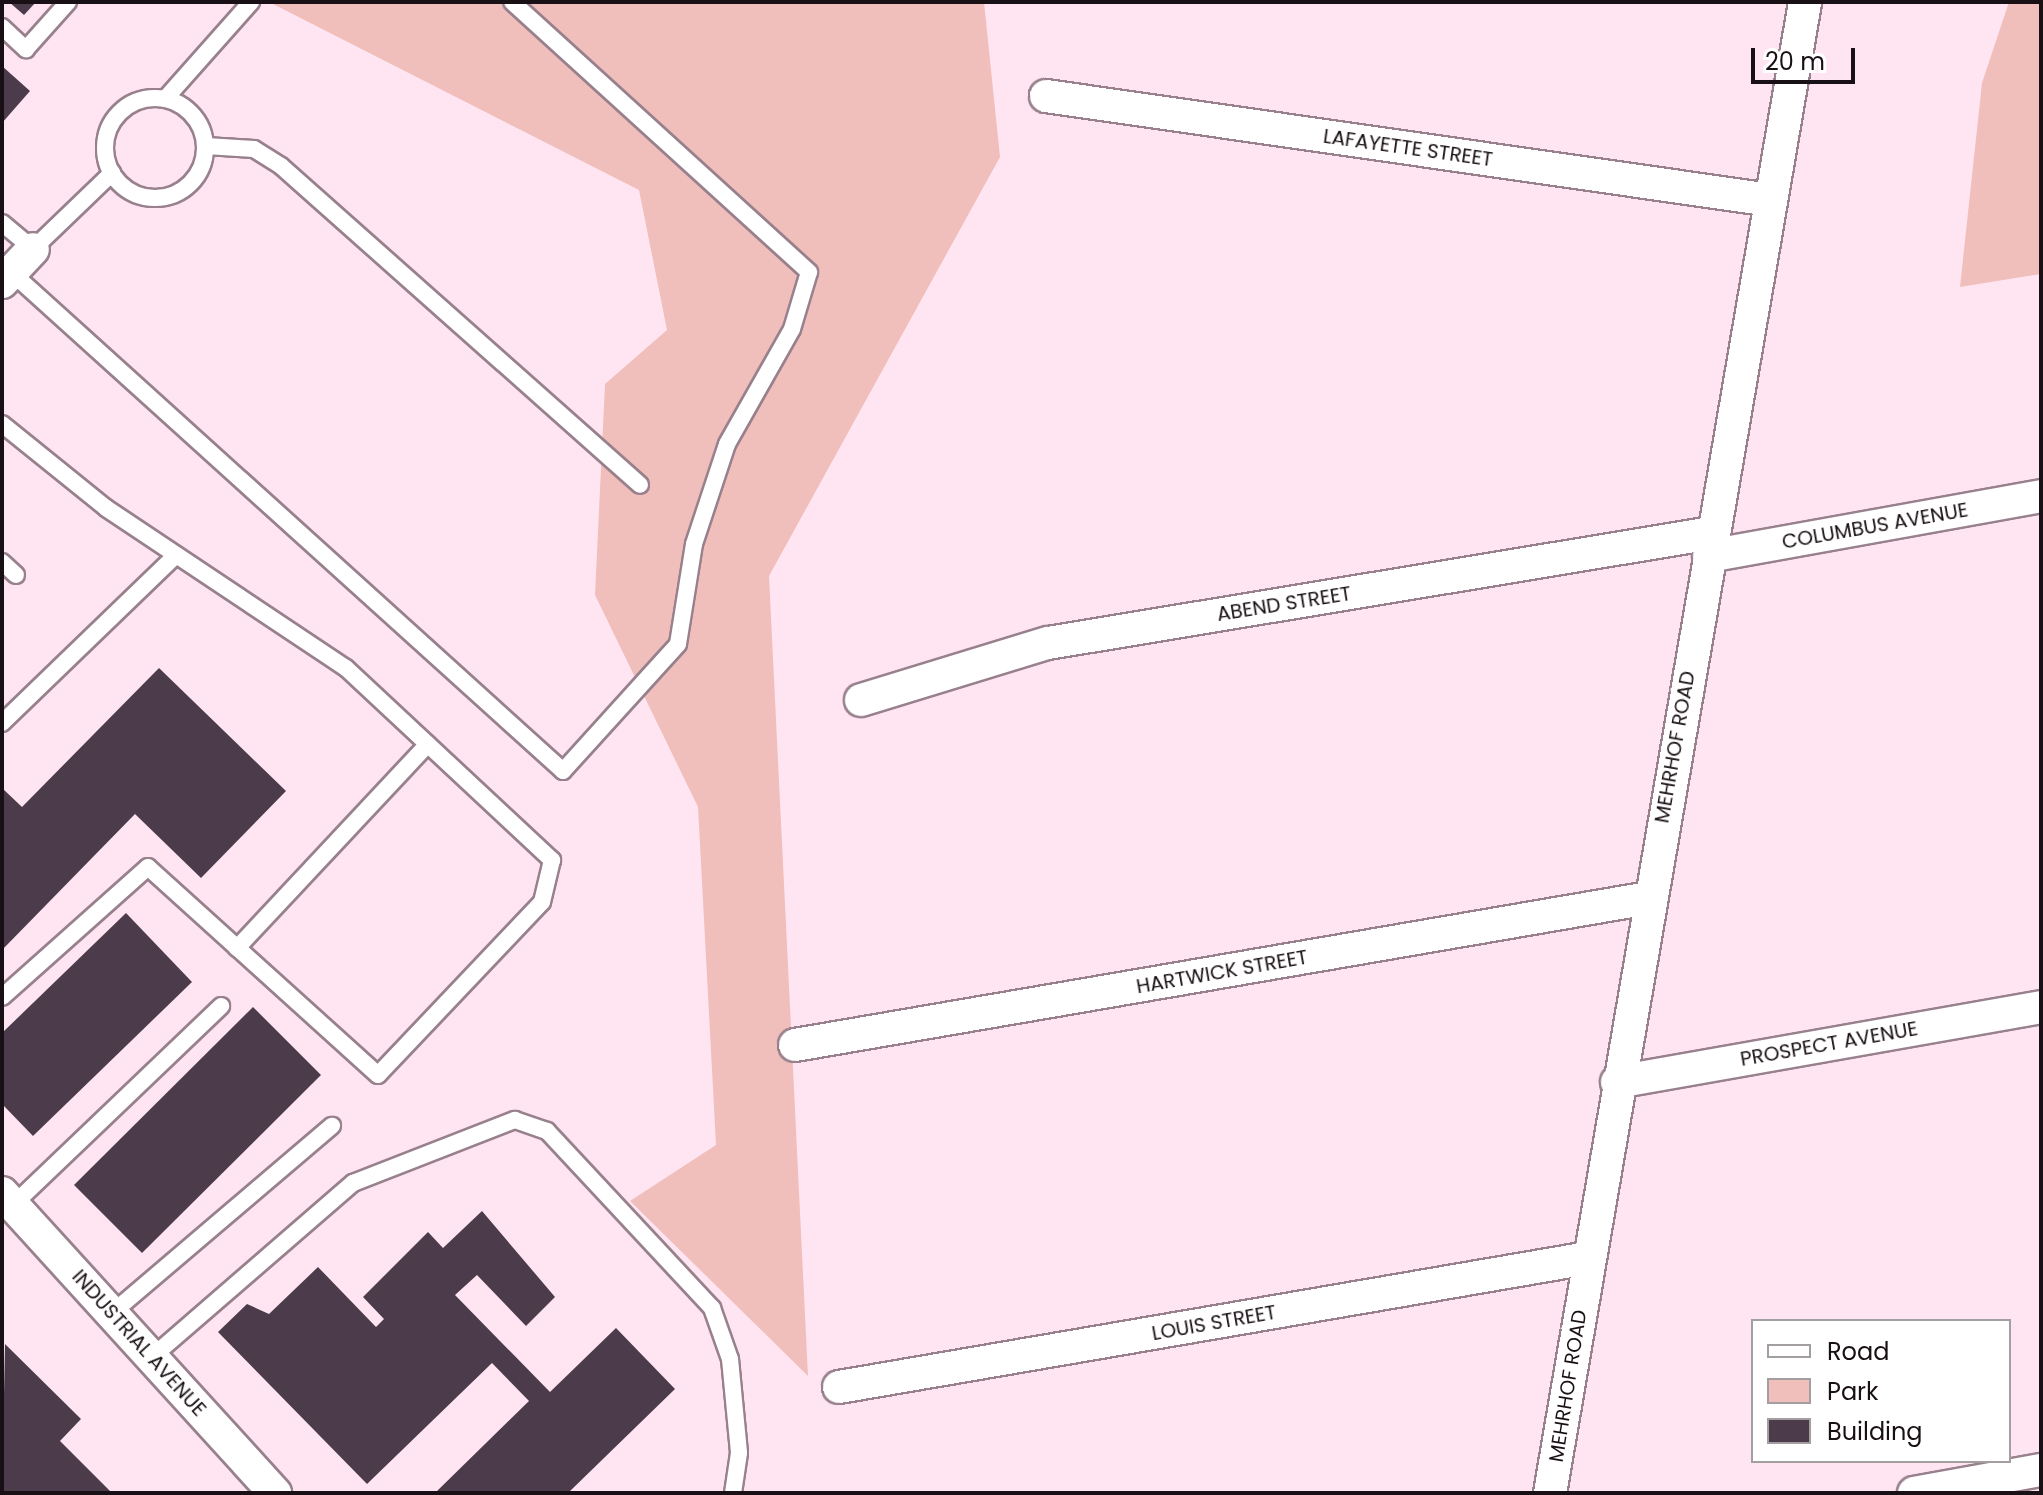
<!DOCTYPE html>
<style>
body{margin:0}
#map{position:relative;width:2043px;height:1495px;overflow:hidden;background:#ffe5f2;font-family:Poppins,sans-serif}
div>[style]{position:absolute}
.green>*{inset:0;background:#f0bfbb}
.building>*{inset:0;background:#4c3c4b}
.roads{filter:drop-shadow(2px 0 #98818d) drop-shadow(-2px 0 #98818d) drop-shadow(0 2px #98818d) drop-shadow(0 -2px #98818d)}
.service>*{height:16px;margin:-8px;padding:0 8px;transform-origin:8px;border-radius:8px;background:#fff}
.service>.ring{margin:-8px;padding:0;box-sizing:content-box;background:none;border:16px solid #fff;border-radius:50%}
.minor>*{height:32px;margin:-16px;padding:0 16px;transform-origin:16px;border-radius:16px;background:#fff}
span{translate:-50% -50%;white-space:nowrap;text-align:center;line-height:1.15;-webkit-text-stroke:8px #fff;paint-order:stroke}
.street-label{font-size:20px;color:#191015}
.frame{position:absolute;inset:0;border:4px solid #191015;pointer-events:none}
.legend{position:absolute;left:1751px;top:1319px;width:260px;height:144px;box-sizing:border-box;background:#fff;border:2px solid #a39fa1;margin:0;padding:10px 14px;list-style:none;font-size:24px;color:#191015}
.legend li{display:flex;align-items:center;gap:16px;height:40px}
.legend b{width:40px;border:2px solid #a39fa1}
.scale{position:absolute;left:1751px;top:48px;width:104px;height:36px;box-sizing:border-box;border:4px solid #191015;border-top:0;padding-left:10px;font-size:24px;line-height:28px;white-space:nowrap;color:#191015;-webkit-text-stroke:6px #fff;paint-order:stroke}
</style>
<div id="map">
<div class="green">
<i style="clip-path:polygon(269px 2px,984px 2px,1000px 157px,769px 576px,808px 1376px,630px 1201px,716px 1145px,698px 807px,595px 595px,605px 384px,667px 330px,639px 190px)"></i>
<i style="clip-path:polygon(2009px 2px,2041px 2px,2041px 274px,1960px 287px,1982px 83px)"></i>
</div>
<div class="building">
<i style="clip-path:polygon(9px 2px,36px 2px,24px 15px)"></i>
<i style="clip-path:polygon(2px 66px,30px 91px,2px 123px)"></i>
<i style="clip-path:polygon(159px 668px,286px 791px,201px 878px,135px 814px,2px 950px,2px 788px,22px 807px)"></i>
<i style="clip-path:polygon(126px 913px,192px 982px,33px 1136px,2px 1104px,2px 1033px)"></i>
<i style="clip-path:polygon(253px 1007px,321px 1075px,142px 1253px,74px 1185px)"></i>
<i style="clip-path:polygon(482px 1211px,555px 1297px,526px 1326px,477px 1275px,455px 1295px,550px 1392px,616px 1328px,675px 1389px,568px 1493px,435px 1493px,529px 1401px,492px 1363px,367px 1484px,218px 1332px,247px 1304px,269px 1314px,318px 1267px,376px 1327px,384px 1319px,363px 1297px,428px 1232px,443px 1248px)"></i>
<i style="clip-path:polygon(5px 1344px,81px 1419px,60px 1441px,112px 1493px,2px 1493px)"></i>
</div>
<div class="roads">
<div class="service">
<i style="left:2px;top:27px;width:33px;rotate:43deg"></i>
<i style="left:26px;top:49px;width:63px;rotate:-48.2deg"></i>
<i class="ring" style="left:105px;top:98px;width:84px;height:84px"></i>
<i style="left:165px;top:99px;width:130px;rotate:-48.4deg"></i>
<i style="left:206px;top:146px;width:48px;rotate:3.6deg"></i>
<i style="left:254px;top:149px;width:32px;rotate:32deg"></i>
<i style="left:281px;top:166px;width:480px;rotate:41.6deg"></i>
<i style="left:2px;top:223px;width:40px;rotate:40deg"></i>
<i style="left:33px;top:249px;width:110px;rotate:-43.9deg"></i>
<i style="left:11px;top:272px;width:744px;rotate:42.11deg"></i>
<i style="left:563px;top:771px;width:171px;rotate:-47.8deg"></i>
<i style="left:678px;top:644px;width:101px;rotate:-80.9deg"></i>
<i style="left:694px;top:544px;width:105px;rotate:-71.7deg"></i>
<i style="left:727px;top:444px;width:132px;rotate:-60.5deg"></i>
<i style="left:792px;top:329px;width:59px;rotate:-73.4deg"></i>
<i style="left:809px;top:272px;width:401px;rotate:-137.7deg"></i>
<i style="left:2px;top:424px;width:134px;rotate:38.9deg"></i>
<i style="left:106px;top:508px;width:288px;rotate:33.7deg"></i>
<i style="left:346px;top:668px;width:282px;rotate:43deg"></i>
<i style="left:552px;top:860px;width:43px;rotate:103.4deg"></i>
<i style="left:542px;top:902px;width:238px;rotate:133.5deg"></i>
<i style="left:378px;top:1075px;width:310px;rotate:-137.9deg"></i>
<i style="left:148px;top:867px;width:195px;rotate:138.3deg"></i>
<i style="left:2px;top:562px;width:19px;rotate:43deg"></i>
<i style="left:2px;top:723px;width:242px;rotate:-44deg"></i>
<i style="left:237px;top:948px;width:279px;rotate:-46.9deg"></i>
<i style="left:13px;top:1205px;width:288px;rotate:-43.7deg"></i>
<i style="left:112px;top:1313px;width:289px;rotate:-40.4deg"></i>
<i style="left:152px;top:1357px;width:266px;rotate:-40.9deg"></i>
<i style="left:353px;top:1183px;width:174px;rotate:-21.3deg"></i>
<i style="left:515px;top:1120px;width:34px;rotate:19deg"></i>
<i style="left:547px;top:1131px;width:242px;rotate:47deg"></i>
<i style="left:712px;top:1308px;width:54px;rotate:70.6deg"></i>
<i style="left:730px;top:1359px;width:94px;rotate:84.5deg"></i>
<i style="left:739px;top:1453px;width:40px;rotate:98.5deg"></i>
</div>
<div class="minor">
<i style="left:1046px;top:96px;width:731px;rotate:8.17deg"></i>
<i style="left:2px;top:282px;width:45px;rotate:-46.8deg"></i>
<i style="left:1709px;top:556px;width:337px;rotate:-10.2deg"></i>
<i style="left:861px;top:700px;width:195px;rotate:-17deg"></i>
<i style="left:1048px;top:643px;width:673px;rotate:-9.41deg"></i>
<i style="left:795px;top:1045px;width:867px;rotate:-9.77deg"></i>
<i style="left:1617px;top:1082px;width:431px;rotate:-10deg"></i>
<i style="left:2px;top:1193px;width:406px;rotate:47.7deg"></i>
<i style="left:839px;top:1387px;width:760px;rotate:-9.77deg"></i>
<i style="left:1550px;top:1493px;width:1513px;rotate:-80.29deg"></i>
<i style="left:1914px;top:1493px;width:129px;rotate:-10.3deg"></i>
</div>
</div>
<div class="street-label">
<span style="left:1408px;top:148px;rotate:8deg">LAFAYETTE STREET</span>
<span style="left:1875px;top:526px;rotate:-10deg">COLUMBUS AVENUE</span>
<span style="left:1284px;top:604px;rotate:-9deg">ABEND STREET</span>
<span style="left:1675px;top:747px;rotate:-80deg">MEHRHOF ROAD</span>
<span style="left:1222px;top:972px;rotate:-10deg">HARTWICK STREET</span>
<span style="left:1829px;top:1044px;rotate:-10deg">PROSPECT AVENUE</span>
<span style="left:1214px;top:1323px;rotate:-10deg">LOUIS STREET</span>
<span style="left:139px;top:1343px;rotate:48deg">INDUSTRIAL AVENUE</span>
<span style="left:1568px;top:1386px;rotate:-81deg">MEHRHOF ROAD</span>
</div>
<div class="frame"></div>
<ul class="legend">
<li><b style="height:10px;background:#fff"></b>Road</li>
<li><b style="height:22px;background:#f0bfbb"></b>Park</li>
<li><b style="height:22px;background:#4c3c4b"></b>Building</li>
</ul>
<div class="scale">20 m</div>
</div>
